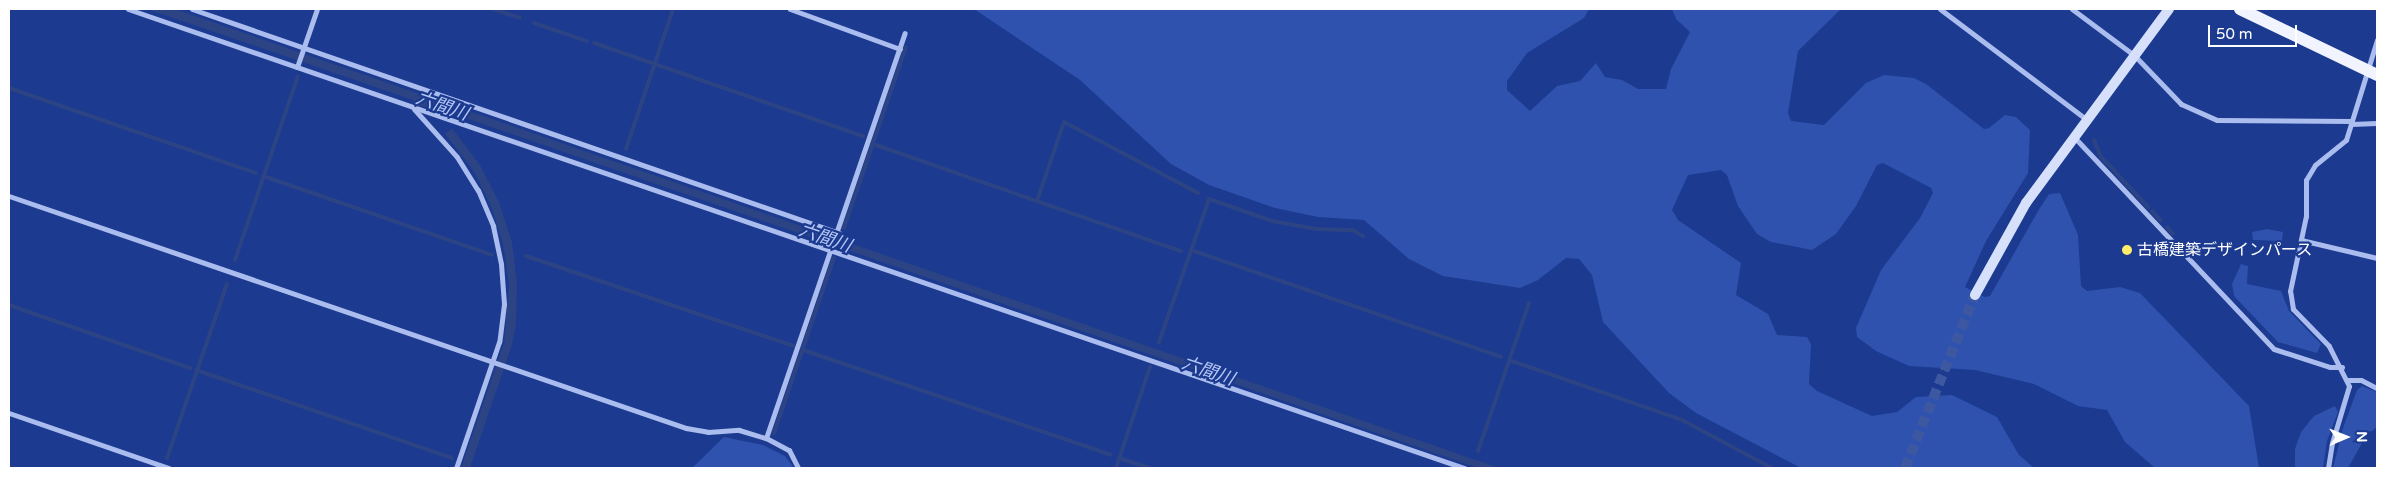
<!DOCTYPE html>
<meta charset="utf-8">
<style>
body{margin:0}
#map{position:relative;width:2386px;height:477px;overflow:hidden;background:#1b3a90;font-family:"Varela Round","Noto Sans JP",sans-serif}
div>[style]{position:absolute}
.green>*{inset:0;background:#2e52ae}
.water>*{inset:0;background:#2c4384}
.stream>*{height:4px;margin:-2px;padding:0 2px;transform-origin:2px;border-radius:2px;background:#2c4384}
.secondary-tunnel>*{height:10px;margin-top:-5px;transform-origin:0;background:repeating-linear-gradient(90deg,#3d58a1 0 10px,transparent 0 15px)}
.street>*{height:5px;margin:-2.5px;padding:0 2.5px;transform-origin:2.5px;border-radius:2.5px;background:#aabdee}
.secondary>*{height:10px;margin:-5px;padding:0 5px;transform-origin:5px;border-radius:5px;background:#d7e0fa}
.primary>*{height:12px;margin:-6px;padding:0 6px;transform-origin:6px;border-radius:6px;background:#f1f4ff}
.dots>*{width:14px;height:14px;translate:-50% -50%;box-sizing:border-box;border:2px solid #1b3a90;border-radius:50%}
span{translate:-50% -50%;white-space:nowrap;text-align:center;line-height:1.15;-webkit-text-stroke:4.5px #1b3a90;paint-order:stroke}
.poi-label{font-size:16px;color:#fff}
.left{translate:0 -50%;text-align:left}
.water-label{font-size:18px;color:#b6c8f5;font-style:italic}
.frame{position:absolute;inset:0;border:10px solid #fff;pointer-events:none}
.north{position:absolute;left:2321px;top:412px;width:50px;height:50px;-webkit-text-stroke:4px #1b3a90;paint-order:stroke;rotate:89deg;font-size:14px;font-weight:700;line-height:20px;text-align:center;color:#fff}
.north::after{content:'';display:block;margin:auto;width:18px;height:22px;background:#fff;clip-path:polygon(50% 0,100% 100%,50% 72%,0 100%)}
.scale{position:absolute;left:2208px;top:25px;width:89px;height:22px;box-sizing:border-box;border:2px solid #fff;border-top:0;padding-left:6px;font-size:15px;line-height:18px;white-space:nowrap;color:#fff;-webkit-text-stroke:4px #1b3a90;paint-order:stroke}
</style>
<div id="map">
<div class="green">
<i style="clip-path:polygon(974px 9px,1589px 9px,1584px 18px,1527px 53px,1507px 81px,1507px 90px,1530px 111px,1557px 86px,1580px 81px,1596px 63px,1605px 77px,1622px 80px,1638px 89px,1666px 89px,1671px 69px,1690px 32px,1676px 19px,1672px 9px,1841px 9px,1798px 51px,1788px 113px,1791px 121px,1824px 125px,1866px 83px,1884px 75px,1914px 78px,1926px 84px,1984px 129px,1989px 128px,2005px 115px,2016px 117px,2030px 130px,2028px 173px,1986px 241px,1965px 287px,1985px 297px,1990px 296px,2038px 211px,2049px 194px,2060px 193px,2078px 235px,2081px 286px,2087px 291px,2120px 287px,2140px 293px,2249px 406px,2259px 468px,2155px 468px,2125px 442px,2107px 410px,2078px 406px,2034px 384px,1975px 370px,1909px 366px,1876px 351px,1857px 337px,1856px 328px,1881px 270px,1920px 218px,1933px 193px,1931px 188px,1883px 163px,1877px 165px,1856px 206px,1836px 234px,1812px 250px,1771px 242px,1757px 234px,1738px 206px,1727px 175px,1721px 170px,1688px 175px,1672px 210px,1678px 220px,1741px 263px,1736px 295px,1768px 314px,1777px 335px,1807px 337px,1811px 344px,1809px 384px,1817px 391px,1872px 416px,1897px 412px,1916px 397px,1952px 395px,1997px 417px,2019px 455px,2034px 468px,1801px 468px,1696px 413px,1669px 393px,1603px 322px,1592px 275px,1579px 259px,1566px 258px,1538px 280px,1520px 288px,1443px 276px,1409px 259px,1364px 220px,1318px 217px,1275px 208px,1209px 185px,1171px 164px,1080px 80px)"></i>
<i style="clip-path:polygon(2267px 229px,2283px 232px,2282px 241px,2253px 240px,2252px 232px)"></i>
<i style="clip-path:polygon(2241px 264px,2248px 266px,2247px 284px,2281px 291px,2289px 311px,2321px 344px,2317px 353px,2278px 342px,2234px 296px,2232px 284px)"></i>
<i style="clip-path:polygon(2362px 386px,2377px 392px,2377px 427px,2366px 436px,2348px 468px,2333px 468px,2343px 428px,2357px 390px)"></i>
<i style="clip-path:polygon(2335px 406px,2338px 412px,2327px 441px,2323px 468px,2295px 468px,2295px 449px,2301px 432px,2314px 416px)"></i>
<i style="clip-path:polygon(724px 437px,763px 445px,785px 456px,794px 468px,692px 468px)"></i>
</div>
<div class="water">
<i style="clip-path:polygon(147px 9px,175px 9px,1499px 468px,1478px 468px,439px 109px,419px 106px,413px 100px)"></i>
<i style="clip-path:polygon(452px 128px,480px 165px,499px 202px,512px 242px,517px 283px,516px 325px,512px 345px,470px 468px,461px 468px,504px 343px,509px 284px,503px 244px,491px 206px,473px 170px,445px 134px)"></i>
</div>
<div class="stream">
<i style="left:493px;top:9px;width:28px;rotate:18deg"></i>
<i style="left:534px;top:23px;width:56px;rotate:18.8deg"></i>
<i style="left:594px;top:43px;width:285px;rotate:19.1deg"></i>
<i style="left:9px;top:88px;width:261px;rotate:19deg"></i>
<i style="left:2094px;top:140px;width:18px;rotate:68deg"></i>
<i style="left:2101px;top:157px;width:20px;rotate:45deg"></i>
<i style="left:873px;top:144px;width:326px;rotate:19.2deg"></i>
<i style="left:626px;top:149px;width:148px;rotate:-71.4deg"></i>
<i style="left:2116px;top:173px;width:47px;rotate:46.7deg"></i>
<i style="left:263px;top:176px;width:242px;rotate:19deg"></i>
<i style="left:1037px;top:201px;width:83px;rotate:-71.1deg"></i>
<i style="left:1064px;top:122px;width:152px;rotate:27.9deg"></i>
<i style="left:2152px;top:211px;width:13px;rotate:48deg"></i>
<i style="left:2167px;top:227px;width:9px;rotate:49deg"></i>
<i style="left:844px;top:228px;width:191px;rotate:-71.1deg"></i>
<i style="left:1191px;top:250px;width:328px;rotate:19deg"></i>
<i style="left:526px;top:256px;width:282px;rotate:18.6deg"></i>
<i style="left:235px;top:260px;width:194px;rotate:-71.1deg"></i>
<i style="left:9px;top:305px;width:192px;rotate:19.2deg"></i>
<i style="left:1159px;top:342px;width:151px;rotate:-70.7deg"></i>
<i style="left:1209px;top:199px;width:67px;rotate:19.2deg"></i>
<i style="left:1272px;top:221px;width:45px;rotate:10.3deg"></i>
<i style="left:1316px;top:229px;width:37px;rotate:2deg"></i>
<i style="left:1353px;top:230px;width:12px;rotate:31deg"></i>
<i style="left:803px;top:350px;width:325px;rotate:18.8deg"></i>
<i style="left:1509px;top:360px;width:183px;rotate:19.1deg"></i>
<i style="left:1682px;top:420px;width:102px;rotate:28.1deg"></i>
<i style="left:196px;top:370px;width:271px;rotate:19deg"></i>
<i style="left:774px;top:433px;width:185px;rotate:-71.1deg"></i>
<i style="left:1478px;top:451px;width:157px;rotate:-71deg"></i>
<i style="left:167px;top:458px;width:184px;rotate:-71deg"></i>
<i style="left:1119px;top:458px;width:32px;rotate:18deg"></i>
<i style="left:1116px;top:468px;width:107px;rotate:-71.4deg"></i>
</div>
<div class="secondary-tunnel">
<i style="left:1905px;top:468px;width:187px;rotate:-68deg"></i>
</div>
<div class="street">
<i style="left:128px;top:9px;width:1413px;rotate:18.96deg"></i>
<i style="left:192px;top:9px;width:685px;rotate:19.1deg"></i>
<i style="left:790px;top:9px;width:117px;rotate:20deg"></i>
<i style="left:1940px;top:9px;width:183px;rotate:37deg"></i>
<i style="left:2072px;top:9px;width:77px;rotate:36.6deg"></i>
<i style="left:2134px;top:55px;width:68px;rotate:46.2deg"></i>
<i style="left:2181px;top:104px;width:39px;rotate:24deg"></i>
<i style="left:2217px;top:120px;width:135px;rotate:0.4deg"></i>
<i style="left:297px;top:67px;width:61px;rotate:-71deg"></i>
<i style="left:414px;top:109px;width:64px;rotate:48.1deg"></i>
<i style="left:457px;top:157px;width:39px;rotate:58deg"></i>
<i style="left:478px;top:190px;width:39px;rotate:67deg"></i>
<i style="left:493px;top:226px;width:39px;rotate:78deg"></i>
<i style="left:501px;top:264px;width:40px;rotate:85.7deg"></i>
<i style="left:504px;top:304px;width:38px;rotate:97deg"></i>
<i style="left:499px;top:342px;width:133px;rotate:108.8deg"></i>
<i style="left:2351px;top:124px;width:26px;rotate:-2deg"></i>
<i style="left:2074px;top:137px;width:291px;rotate:46.7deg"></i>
<i style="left:2274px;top:349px;width:59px;rotate:17.8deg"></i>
<i style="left:2330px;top:367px;width:12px"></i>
<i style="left:9px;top:196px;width:716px;rotate:18.92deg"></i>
<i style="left:686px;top:428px;width:22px;rotate:10deg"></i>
<i style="left:708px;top:432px;width:31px;rotate:-4deg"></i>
<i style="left:739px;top:430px;width:28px;rotate:17deg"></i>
<i style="left:766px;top:438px;width:26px;rotate:28deg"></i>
<i style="left:789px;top:450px;width:20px;rotate:63deg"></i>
<i style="left:2301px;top:240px;width:78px;rotate:13.3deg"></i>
<i style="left:2348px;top:380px;width:13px"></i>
<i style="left:2361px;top:380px;width:18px;rotate:27deg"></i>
<i style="left:9px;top:413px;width:169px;rotate:19deg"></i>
<i style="left:766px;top:438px;width:428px;rotate:-71.1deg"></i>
<i style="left:2328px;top:468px;width:25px;rotate:-81deg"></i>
<i style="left:2332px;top:443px;width:59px;rotate:-73.4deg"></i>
<i style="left:2349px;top:386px;width:45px;rotate:-116.6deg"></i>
<i style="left:2329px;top:346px;width:52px;rotate:-134.2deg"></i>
<i style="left:2293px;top:309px;width:18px;rotate:-99deg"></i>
<i style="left:2290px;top:291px;width:77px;rotate:-78deg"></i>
<i style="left:2306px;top:216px;width:36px;rotate:-90deg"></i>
<i style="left:2306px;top:180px;width:17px;rotate:-59deg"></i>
<i style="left:2315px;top:165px;width:40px;rotate:-39deg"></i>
<i style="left:2346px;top:140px;width:105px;rotate:-72.8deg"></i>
</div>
<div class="secondary">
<i style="left:1975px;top:295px;width:105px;rotate:-61deg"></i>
<i style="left:2026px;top:203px;width:241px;rotate:-53.6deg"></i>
</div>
<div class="primary">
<i style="left:2240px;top:9px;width:152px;rotate:25.7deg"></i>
</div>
<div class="dots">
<i style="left:2127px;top:250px;background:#ffed67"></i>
</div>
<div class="poi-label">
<span class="left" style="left:2137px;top:250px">古橋建築デザインパース</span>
</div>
<div class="water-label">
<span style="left:442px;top:106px;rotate:19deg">六間川</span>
<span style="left:825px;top:238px;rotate:19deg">六間川</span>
<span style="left:1208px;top:371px;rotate:19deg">六間川</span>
</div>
<div class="frame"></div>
<div class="north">N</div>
<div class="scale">50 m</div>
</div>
